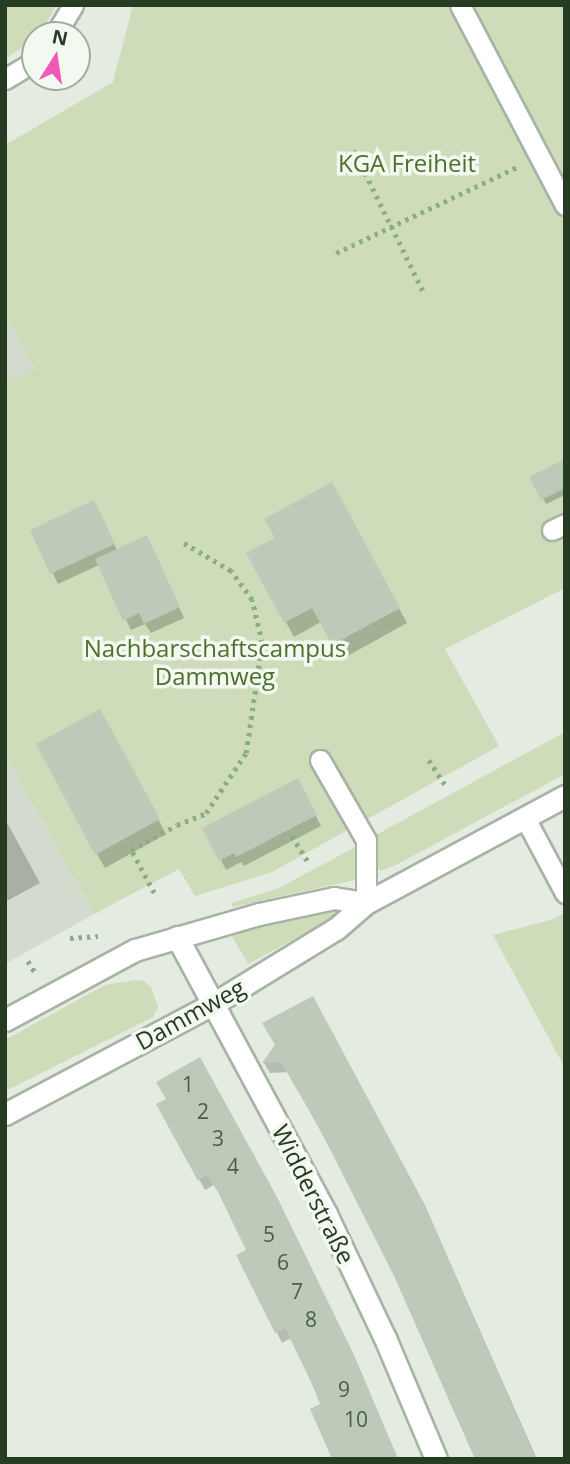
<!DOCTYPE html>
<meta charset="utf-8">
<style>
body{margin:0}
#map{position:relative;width:570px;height:1464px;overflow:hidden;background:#e4ebe1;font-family:"Open Sans",sans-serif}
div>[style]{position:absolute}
.built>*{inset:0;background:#d3dbcf}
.green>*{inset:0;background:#cedcba}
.shadow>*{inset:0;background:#0003}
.building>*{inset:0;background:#bdc9b9}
.path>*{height:4.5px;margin-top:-2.25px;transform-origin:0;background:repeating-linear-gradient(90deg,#89ae82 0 3.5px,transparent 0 8.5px)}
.roads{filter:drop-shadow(2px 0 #a7b3a4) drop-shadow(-2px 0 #a7b3a4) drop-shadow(0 2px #a7b3a4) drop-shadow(0 -2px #a7b3a4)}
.service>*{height:19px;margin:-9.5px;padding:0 9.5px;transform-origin:9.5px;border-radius:9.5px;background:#fff}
.minor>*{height:21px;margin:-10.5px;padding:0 10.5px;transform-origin:10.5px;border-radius:10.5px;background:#fff}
.tertiary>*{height:21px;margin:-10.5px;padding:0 10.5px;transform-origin:10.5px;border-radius:10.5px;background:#fff}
span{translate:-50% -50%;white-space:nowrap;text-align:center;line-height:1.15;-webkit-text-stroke:7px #f3f8f1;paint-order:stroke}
.number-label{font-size:21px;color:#4b5e48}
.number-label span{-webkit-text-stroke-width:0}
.park-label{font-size:24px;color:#4c712d}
.street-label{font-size:24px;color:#253b22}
.frame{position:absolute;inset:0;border:7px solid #253b22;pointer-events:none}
.north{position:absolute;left:21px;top:21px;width:70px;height:70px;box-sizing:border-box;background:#f3f8f1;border:2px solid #a1ac9e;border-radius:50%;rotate:12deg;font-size:19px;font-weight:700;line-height:28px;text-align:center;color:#253b22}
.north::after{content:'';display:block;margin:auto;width:24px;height:32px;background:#ef5bb4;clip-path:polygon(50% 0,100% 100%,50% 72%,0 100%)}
</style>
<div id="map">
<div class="built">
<i style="clip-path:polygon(5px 315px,35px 369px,5px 384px)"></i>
<i style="clip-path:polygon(5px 755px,94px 914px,5px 964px)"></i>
</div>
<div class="green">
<i style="clip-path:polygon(5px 5px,56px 5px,40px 35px,35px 35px,35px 39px,5px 59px)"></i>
<i style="clip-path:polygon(133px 5px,565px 5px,565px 588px,445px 649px,499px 746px,272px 872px,195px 896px,179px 869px,94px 914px,5px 755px,5px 384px,35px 369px,5px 315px,5px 145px,113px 82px)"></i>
<i style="clip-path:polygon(565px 732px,565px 774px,396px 865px,381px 871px,374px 865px,374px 836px)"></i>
<i style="clip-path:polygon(359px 845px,355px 880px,233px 907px,232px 903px,279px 888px)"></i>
<i style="clip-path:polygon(331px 909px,336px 912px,333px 918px,248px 964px,230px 933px)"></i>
<i style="clip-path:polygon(565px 913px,565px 1068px,493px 935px,551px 920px)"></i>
<i style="clip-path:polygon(136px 980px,144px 981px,151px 987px,158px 1007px,153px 1017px,5px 1091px,5px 1040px,105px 985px)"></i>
</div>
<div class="shadow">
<i style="clip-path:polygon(565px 461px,565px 495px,546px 504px,532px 478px)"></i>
<i style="clip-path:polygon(340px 499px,407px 623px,342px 659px,321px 622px,294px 637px,249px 554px)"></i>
<i style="clip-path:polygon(100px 513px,117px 550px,152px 548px,184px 618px,151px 633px,145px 624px,131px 630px,99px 565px,58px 584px,32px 530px)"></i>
<i style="clip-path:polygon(108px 726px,166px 834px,105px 868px,97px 854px)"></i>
<i style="clip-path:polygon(303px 790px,321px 826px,244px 866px,241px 862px,226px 870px,221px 860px)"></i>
<i style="clip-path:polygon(5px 819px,40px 883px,5px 902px)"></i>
<i style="clip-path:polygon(277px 1046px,430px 1218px,537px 1459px,476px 1459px,382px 1246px,289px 1072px,270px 1073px,264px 1063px)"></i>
<i style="clip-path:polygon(158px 1105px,358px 1365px,398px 1459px,333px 1459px,322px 1405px,291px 1338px,282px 1343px,239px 1256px,249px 1251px,215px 1184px,205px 1190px)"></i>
</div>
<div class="building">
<i style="clip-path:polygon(565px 459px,565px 488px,541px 500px,529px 477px)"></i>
<i style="clip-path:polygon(332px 482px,400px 608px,332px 645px,312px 608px,284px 623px,246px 553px,275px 538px,264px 519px)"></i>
<i style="clip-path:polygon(94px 500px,115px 544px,50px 574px,30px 530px)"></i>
<i style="clip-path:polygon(147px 535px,180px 607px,144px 624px,139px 613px,123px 621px,95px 559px)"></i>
<i style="clip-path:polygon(100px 709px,160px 819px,95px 855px,36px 744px)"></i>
<i style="clip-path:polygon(298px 778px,317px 815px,236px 857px,234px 853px,219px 861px,202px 828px)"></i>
<i style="clip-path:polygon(313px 996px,425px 1205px,536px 1459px,475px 1459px,394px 1276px,322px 1133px,281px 1062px,262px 1063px,275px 1045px,262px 1023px)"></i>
<i style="clip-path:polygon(200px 1057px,277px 1197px,353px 1353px,398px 1459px,332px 1459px,310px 1409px,320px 1404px,313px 1386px,285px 1328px,275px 1333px,236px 1255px,246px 1250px,218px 1192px,207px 1175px,198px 1181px,156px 1104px,166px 1099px,156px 1082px)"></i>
</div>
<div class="path">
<i style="left:354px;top:150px;width:157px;rotate:63.9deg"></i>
<i style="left:336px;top:253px;width:200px;rotate:-25.4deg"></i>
<i style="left:429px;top:760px;width:31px;rotate:57deg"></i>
<i style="left:292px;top:836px;width:31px;rotate:58deg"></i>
<i style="left:154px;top:893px;width:49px;rotate:-118.1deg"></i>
<i style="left:131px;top:850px;width:52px;rotate:-28.5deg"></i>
<i style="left:177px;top:825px;width:31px;rotate:-22deg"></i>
<i style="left:206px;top:813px;width:72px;rotate:-56.3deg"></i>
<i style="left:246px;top:753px;width:111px;rotate:-81.7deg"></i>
<i style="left:262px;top:643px;width:44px;rotate:-103.1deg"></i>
<i style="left:252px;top:600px;width:36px;rotate:-126deg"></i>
<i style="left:231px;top:571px;width:56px;rotate:-149.7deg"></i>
<i style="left:70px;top:938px;width:28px;rotate:-4deg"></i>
<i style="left:28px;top:961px;width:13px;rotate:58deg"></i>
</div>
<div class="roads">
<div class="service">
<i style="left:460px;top:5px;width:226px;rotate:62.3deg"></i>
<i style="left:55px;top:35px;width:35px;rotate:-59deg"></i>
<i style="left:5px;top:79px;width:35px;rotate:-31deg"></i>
<i style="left:552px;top:530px;width:14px;rotate:-25deg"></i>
<i style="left:320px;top:760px;width:92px;rotate:60.1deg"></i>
<i style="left:366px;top:840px;width:63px;rotate:90deg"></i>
<i style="left:525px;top:818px;width:85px;rotate:61.9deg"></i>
</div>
<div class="minor">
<i style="left:177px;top:937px;width:315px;rotate:61.7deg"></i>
<i style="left:326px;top:1214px;width:137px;rotate:64.6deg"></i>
<i style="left:385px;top:1338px;width:131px;rotate:67.1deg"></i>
</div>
<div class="tertiary">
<i style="left:5px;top:1020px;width:148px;rotate:-28.3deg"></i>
<i style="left:135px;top:950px;width:129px;rotate:-16.2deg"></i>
<i style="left:259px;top:914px;width:77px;rotate:-12deg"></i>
<i style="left:334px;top:898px;width:32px;rotate:9deg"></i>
<i style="left:5px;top:1114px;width:235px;rotate:-27.9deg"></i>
<i style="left:213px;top:1004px;width:145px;rotate:-31.5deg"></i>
<i style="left:337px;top:928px;width:38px;rotate:-41deg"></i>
<i style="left:366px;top:903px;width:226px;rotate:-28.3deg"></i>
</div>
</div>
<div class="number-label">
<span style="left:188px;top:1084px">1</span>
<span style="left:203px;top:1111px">2</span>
<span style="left:218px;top:1138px">3</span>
<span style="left:233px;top:1166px">4</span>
<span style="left:269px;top:1234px">5</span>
<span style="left:283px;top:1262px">6</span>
<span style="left:297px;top:1291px">7</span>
<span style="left:311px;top:1319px">8</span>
<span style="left:344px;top:1389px">9</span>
<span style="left:356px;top:1419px">10</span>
</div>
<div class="park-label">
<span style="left:407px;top:163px">KGA Freiheit</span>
<span style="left:215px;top:662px">Nachbarschaftscampus<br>Dammweg</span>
</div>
<div class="street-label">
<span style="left:190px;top:1014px;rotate:-29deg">Dammweg</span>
<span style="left:314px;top:1194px;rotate:63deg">Widderstraße</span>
</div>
<div class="frame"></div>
<div class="north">N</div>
</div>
